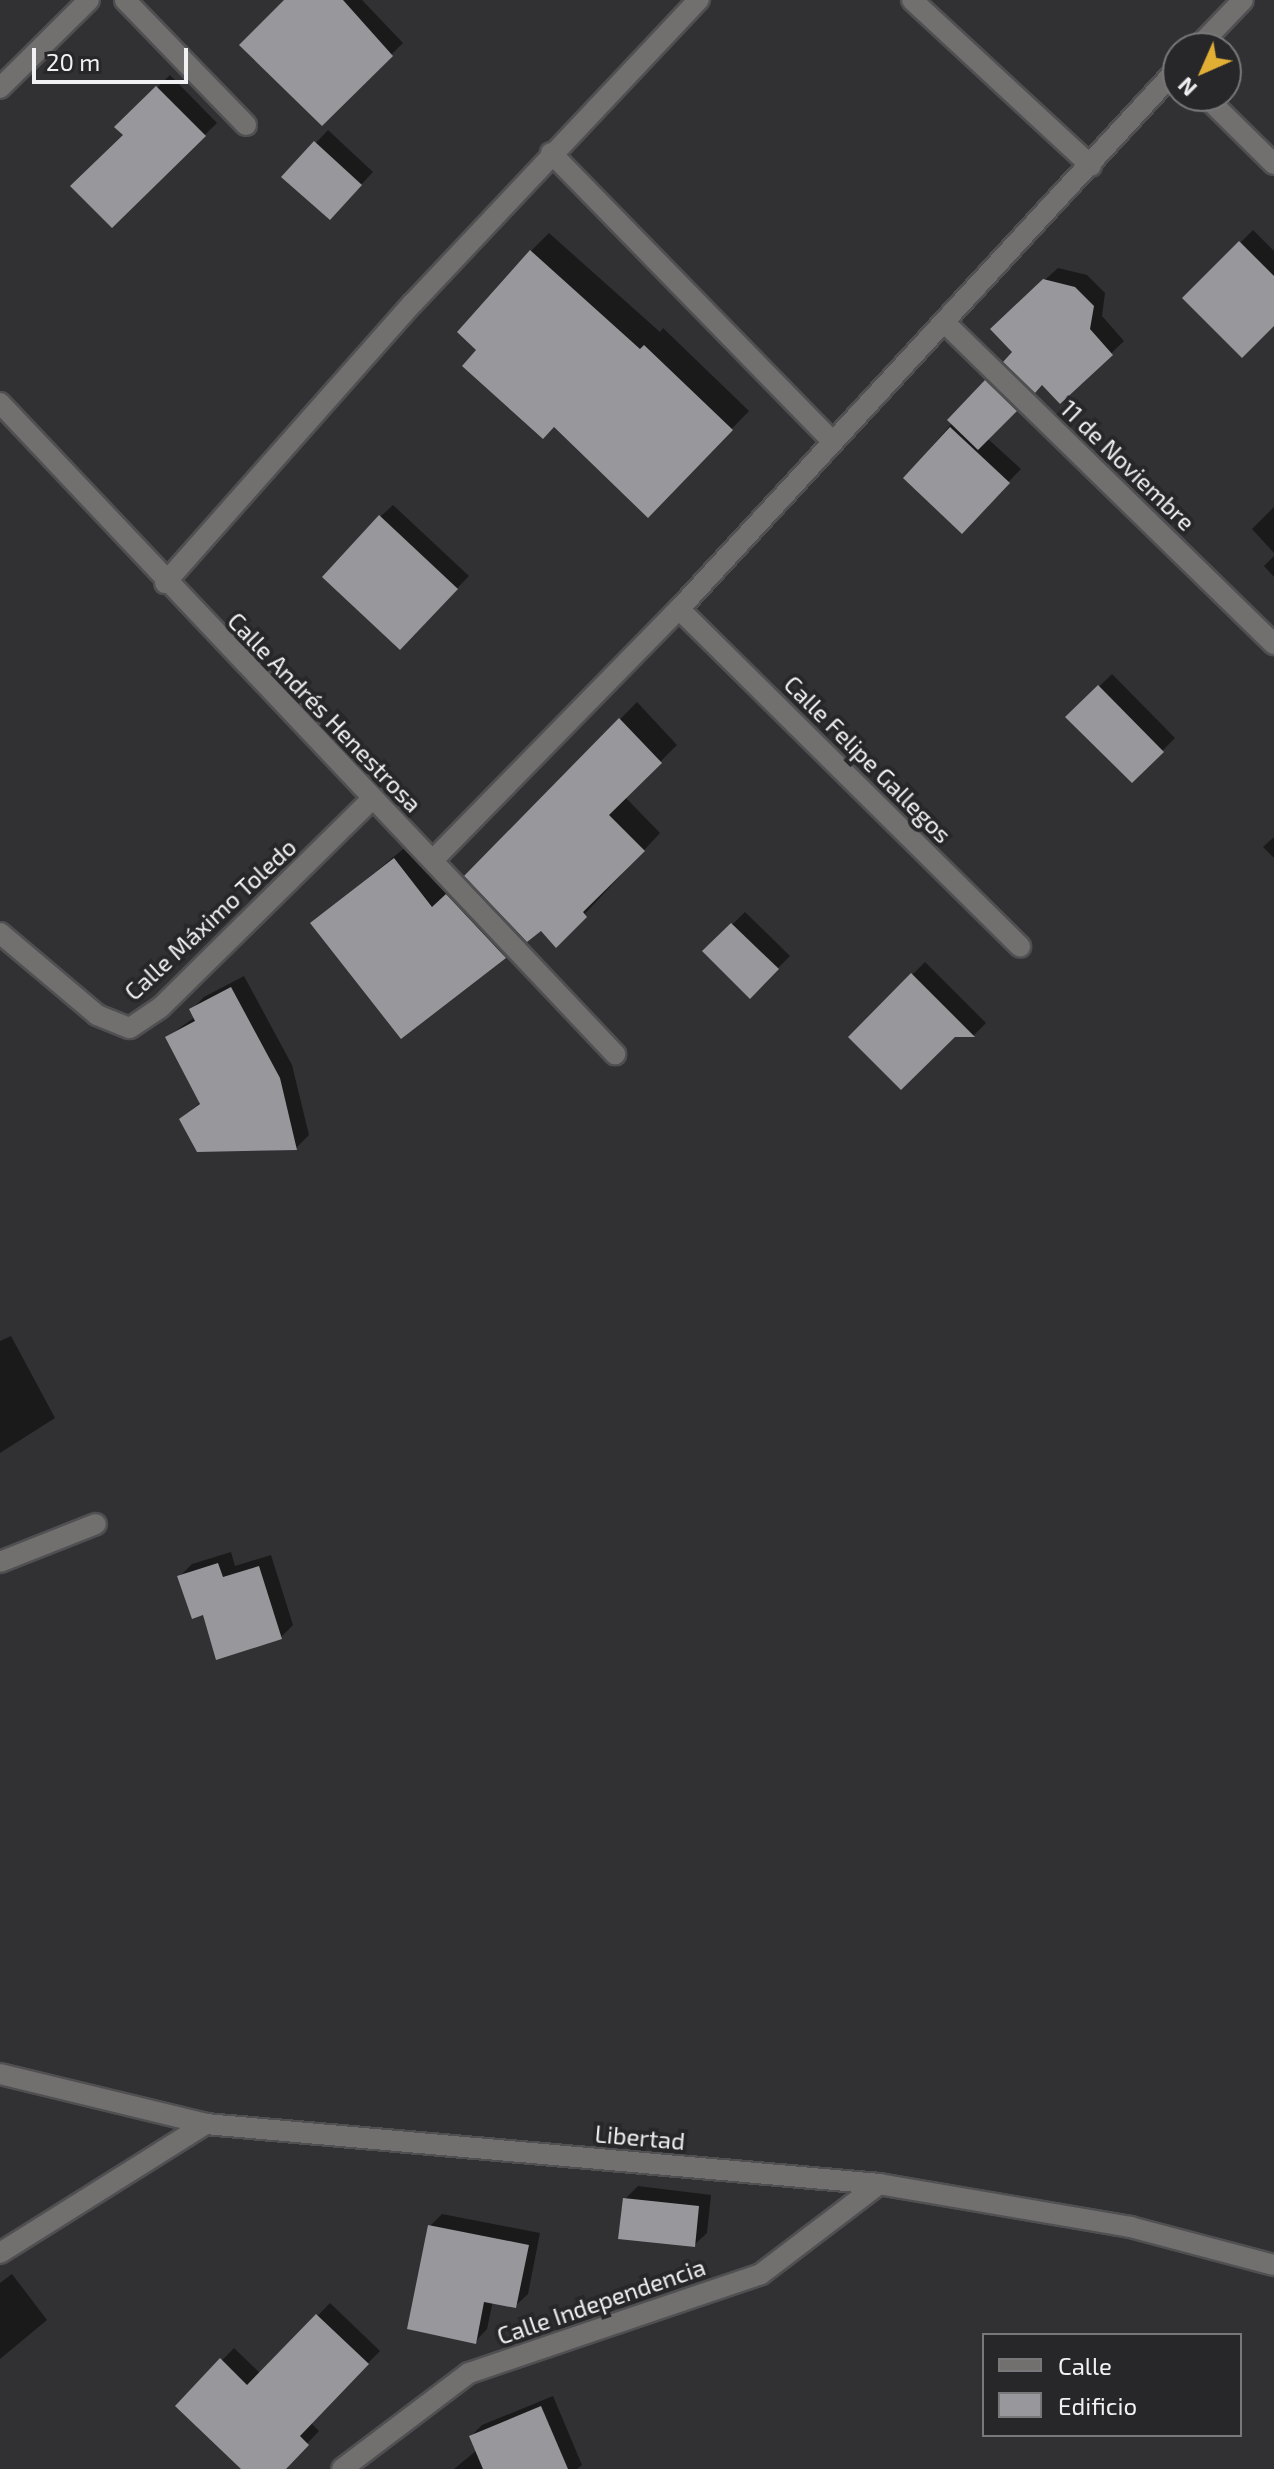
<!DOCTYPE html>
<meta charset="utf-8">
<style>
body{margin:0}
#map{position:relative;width:1274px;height:2469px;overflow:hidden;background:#313134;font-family:"Exo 2",sans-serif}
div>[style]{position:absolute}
.shadow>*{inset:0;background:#0007}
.building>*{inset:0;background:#98989c}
.roads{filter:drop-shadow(2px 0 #505053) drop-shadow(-2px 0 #505053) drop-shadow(0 2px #505053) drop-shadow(0 -2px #505053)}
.minor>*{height:20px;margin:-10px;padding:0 10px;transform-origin:10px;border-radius:10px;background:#71706e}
span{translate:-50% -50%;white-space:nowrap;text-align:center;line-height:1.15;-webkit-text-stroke:8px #27272a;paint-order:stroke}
.street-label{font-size:24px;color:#f1f1f3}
.legend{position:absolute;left:982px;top:2333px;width:260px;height:104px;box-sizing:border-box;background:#27272a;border:2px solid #78787a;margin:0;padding:10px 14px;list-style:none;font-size:24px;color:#f1f1f3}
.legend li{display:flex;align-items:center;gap:16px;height:40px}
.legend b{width:40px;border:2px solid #78787a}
.north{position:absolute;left:1162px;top:32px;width:80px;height:80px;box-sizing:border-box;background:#27272a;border:2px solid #78787a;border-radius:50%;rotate:225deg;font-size:22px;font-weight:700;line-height:32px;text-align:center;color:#f1f1f3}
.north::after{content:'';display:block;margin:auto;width:28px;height:36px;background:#e1af34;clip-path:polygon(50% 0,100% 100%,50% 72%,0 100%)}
.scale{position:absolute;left:32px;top:48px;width:156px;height:36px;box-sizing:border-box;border:4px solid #f1f1f3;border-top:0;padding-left:10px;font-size:24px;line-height:28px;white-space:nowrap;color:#f1f1f3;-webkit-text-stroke:6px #27272a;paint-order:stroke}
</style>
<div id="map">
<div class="shadow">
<i style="clip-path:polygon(286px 0,362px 0,403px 43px,322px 123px)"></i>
<i style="clip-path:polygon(170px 75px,217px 123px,112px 226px,125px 135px,117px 127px)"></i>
<i style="clip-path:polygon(328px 130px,373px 172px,342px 205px,284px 177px)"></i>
<i style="clip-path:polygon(1253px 230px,1274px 251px,1274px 324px,1185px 298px)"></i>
<i style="clip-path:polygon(549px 233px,660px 332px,663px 328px,749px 411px,666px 497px,554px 425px,479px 349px,531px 251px)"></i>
<i style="clip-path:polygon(1058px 268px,1087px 275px,1105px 293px,1102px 316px,1124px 341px,1060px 402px,1015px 352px,1005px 316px)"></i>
<i style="clip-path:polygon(992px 376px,1021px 404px,987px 438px,1021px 469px,961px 531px,906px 477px)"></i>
<i style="clip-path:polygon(393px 505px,469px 576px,412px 635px,380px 517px)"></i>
<i style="clip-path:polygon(1274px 507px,1274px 553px,1252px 529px)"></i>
<i style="clip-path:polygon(1274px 556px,1274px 577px,1264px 566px)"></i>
<i style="clip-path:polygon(1112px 674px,1175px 738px,1132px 781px,1068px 717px)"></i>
<i style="clip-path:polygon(637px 702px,677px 745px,625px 797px,660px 833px,556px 945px,541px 929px,525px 937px,402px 1037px,313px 923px,413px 841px,452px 891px)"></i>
<i style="clip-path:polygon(1274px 837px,1274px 858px,1263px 847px)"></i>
<i style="clip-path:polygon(745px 912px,790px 956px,750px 996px,705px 951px)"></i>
<i style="clip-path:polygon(925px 962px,986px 1023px,974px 1035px,850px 1037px)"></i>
<i style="clip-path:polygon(244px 976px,292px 1065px,309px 1135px,296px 1148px,181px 1119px,201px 1102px,167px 1037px,195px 1017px,191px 1010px,204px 997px)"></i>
<i style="clip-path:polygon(11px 1336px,55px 1418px,0 1453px,0 1341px)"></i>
<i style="clip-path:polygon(231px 1552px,235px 1566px,271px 1555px,293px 1625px,281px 1637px,180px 1576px,192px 1564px)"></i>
<i style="clip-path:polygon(638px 2186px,711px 2195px,707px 2233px,694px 2245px,625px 2199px)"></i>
<i style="clip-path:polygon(442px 2214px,540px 2233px,528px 2294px,515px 2306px,493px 2301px,487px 2329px,475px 2342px,430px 2226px)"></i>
<i style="clip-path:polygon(12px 2274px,47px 2320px,0 2359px,0 2283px)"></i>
<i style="clip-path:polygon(330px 2303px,380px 2351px,310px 2422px,319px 2431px,283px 2469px,244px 2469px,178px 2406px,234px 2348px,261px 2374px)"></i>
<i style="clip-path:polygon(553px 2396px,582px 2465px,577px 2469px,454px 2469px,477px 2450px,471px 2436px,482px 2425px)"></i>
</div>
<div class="building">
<i style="clip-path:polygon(284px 0,343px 0,393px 56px,322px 126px,239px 45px)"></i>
<i style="clip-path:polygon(156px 86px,206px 136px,112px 228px,70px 186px,123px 135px,114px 127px)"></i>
<i style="clip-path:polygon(314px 141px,362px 185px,330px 220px,281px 177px)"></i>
<i style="clip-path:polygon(1239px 241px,1274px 276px,1274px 326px,1242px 358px,1182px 298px)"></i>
<i style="clip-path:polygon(530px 250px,640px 349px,644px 345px,733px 430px,648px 518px,554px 427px,543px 439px,462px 366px,476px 350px,457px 332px)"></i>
<i style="clip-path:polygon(1043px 279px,1075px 287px,1094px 306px,1090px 329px,1113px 355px,1060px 404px,1042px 385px,1035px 393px,1003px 362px,1012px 352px,990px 329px)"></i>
<i style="clip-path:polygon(985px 380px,1017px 411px,978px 450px,947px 420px)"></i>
<i style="clip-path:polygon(950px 427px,1010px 483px,962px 534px,903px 478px)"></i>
<i style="clip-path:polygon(379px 515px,458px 589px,400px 650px,322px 577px)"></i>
<i style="clip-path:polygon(1098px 685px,1164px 752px,1132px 783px,1065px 717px)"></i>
<i style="clip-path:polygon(619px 718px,662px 763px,609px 815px,645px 851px,583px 912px,587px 917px,556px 948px,541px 931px,527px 942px,464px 876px)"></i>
<i style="clip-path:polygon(394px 858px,432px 907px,446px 894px,506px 958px,401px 1039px,310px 923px)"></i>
<i style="clip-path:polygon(731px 923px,779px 969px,750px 999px,702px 951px)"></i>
<i style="clip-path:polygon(911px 973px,975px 1037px,955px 1037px,901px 1090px,848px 1037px)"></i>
<i style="clip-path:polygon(231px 987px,280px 1078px,297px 1150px,197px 1152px,179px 1119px,200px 1104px,165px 1037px,195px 1021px,189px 1009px)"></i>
<i style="clip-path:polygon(218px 1563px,223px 1577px,259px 1566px,282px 1639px,216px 1660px,203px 1615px,192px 1619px,177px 1576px)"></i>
<i style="clip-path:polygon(623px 2198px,699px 2206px,695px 2247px,618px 2239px)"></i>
<i style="clip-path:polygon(428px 2225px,529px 2245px,516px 2308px,484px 2302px,476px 2344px,407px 2329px)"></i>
<i style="clip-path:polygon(316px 2314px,369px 2364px,300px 2436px,309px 2445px,286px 2469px,241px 2469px,175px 2406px,220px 2358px,247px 2385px)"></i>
<i style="clip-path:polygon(541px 2406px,568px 2469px,483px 2469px,469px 2436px)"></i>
</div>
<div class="roads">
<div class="minor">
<i style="left:125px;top:0;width:174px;rotate:45.9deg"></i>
<i style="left:912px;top:0;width:244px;rotate:42.8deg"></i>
<i style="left:1197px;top:48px;width:66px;rotate:-46.2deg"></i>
<i style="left:0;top:88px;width:125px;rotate:-44.7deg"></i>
<i style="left:1205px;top:96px;width:97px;rotate:44.6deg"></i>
<i style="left:551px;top:153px;width:402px;rotate:45.7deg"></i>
<i style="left:945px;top:323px;width:460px;rotate:44.3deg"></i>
<i style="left:0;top:403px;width:896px;rotate:46.63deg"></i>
<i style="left:165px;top:583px;width:374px;rotate:-48.5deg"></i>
<i style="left:413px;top:303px;width:417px;rotate:-46.7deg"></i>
<i style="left:679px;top:609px;width:480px;rotate:44.7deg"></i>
<i style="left:433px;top:860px;width:351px;rotate:-45.6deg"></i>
<i style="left:679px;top:609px;width:736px;rotate:-47.31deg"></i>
<i style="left:0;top:933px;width:127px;rotate:40.2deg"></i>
<i style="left:97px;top:1015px;width:35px;rotate:22deg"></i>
<i style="left:130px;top:1028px;width:36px;rotate:-34deg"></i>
<i style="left:160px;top:1008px;width:298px;rotate:-44.6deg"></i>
<i style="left:0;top:1562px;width:103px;rotate:-21.6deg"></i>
<i style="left:0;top:2074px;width:212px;rotate:13.6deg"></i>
<i style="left:206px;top:2124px;width:676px;rotate:5.09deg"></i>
<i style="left:879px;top:2184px;width:255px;rotate:9.7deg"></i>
<i style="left:1130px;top:2227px;width:149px;rotate:14.8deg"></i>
<i style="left:0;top:2253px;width:243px;rotate:-32.1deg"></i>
<i style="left:342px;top:2469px;width:159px;rotate:-37.1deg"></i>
<i style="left:469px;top:2373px;width:308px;rotate:-18.7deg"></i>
<i style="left:761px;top:2274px;width:148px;rotate:-37.3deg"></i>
</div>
</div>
<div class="street-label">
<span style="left:1128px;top:465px;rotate:44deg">11 de Noviembre</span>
<span style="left:325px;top:712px;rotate:46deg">Calle Andrés Henestrosa</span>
<span style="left:868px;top:759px;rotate:45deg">Calle Felipe Gallegos</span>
<span style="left:210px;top:919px;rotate:-43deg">Calle Máximo Toledo</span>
<span style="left:640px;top:2137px;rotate:5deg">Libertad</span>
<span style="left:601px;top:2301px;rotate:-19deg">Calle Independencia</span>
</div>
<ul class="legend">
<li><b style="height:10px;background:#71706e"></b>Calle</li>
<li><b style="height:22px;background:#98989c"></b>Edificio</li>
</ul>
<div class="north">N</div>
<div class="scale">20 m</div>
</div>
